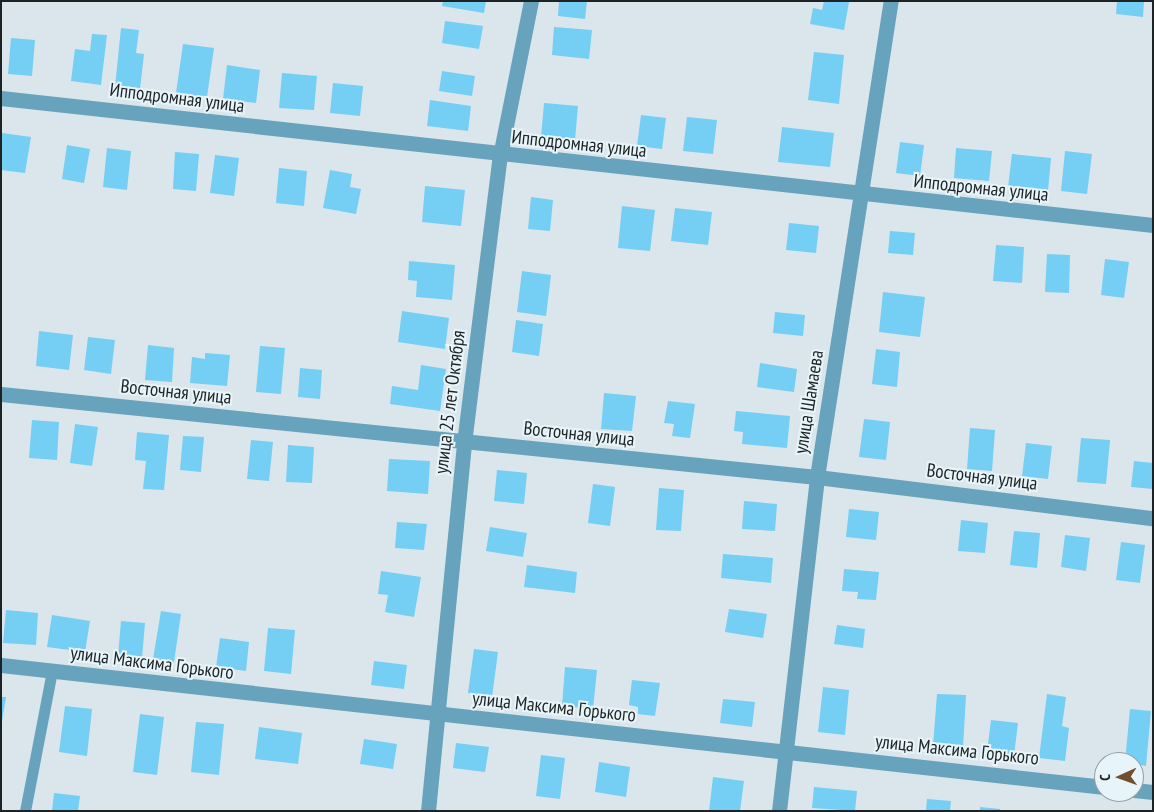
<!DOCTYPE html>
<meta charset="utf-8">
<style>
body{margin:0}
#map{position:relative;width:1154px;height:812px;overflow:hidden;background:#dae6ec;font-family:"PT Sans Narrow",sans-serif}
div>[style]{position:absolute}
.building>*{inset:0;background:#75cef3}
.lane>*{height:11px;margin:-5.5px;padding:0 5.5px;transform-origin:5.5px;border-radius:5.5px;background:#68a3bd}
.street>*{height:15px;margin:-7.5px;padding:0 7.5px;transform-origin:7.5px;border-radius:7.5px;background:#68a3bd}
span{translate:-50% -50%;white-space:nowrap;text-align:center;line-height:1.15;-webkit-text-stroke:4px #e7f4f9;paint-order:stroke}
.street-label{font-size:19px;color:#1d2224}
.frame{position:absolute;inset:0;border:2px solid #1d2224;pointer-events:none}
.north{position:absolute;left:1094px;top:752px;width:50px;height:50px;box-sizing:border-box;background:#e7f4f9;border:1px solid #96a0a4;border-radius:50%;rotate:268deg;font-size:14px;font-weight:700;line-height:20px;text-align:center;color:#1d2224}
.north::after{content:'';display:block;margin:auto;width:18px;height:22px;background:#734e2a;clip-path:polygon(50% 0,100% 100%,50% 72%,0 100%)}
</style>
<div id="map">
<div class="building">
<i style="clip-path:polygon(443px 1px,486px 1px,484px 13px,442px 6px)"></i>
<i style="clip-path:polygon(559px 1px,587px 1px,585px 19px,558px 16px)"></i>
<i style="clip-path:polygon(824px 1px,849px 2px,844px 30px,810px 24px,813px 8px,822px 10px)"></i>
<i style="clip-path:polygon(1117px 1px,1144px 1px,1143px 17px,1116px 14px)"></i>
<i style="clip-path:polygon(445px 21px,483px 26px,479px 49px,442px 43px)"></i>
<i style="clip-path:polygon(554px 27px,592px 30px,589px 59px,552px 55px)"></i>
<i style="clip-path:polygon(121px 28px,139px 30px,136px 53px,144px 54px,140px 89px,115px 87px)"></i>
<i style="clip-path:polygon(92px 34px,107px 35px,101px 85px,71px 81px,75px 49px,90px 51px)"></i>
<i style="clip-path:polygon(11px 38px,35px 40px,32px 76px,8px 74px)"></i>
<i style="clip-path:polygon(183px 44px,214px 48px,207px 97px,176px 93px)"></i>
<i style="clip-path:polygon(814px 52px,844px 55px,839px 104px,808px 100px)"></i>
<i style="clip-path:polygon(227px 65px,260px 70px,256px 103px,223px 99px)"></i>
<i style="clip-path:polygon(442px 71px,475px 76px,472px 96px,439px 91px)"></i>
<i style="clip-path:polygon(282px 73px,317px 76px,314px 110px,279px 108px)"></i>
<i style="clip-path:polygon(333px 83px,363px 86px,360px 116px,330px 113px)"></i>
<i style="clip-path:polygon(430px 100px,471px 106px,468px 131px,427px 126px)"></i>
<i style="clip-path:polygon(544px 103px,578px 106px,575px 140px,541px 137px)"></i>
<i style="clip-path:polygon(641px 115px,666px 118px,662px 149px,637px 146px)"></i>
<i style="clip-path:polygon(687px 117px,717px 120px,713px 154px,683px 151px)"></i>
<i style="clip-path:polygon(782px 127px,834px 133px,830px 167px,778px 162px)"></i>
<i style="clip-path:polygon(2px 133px,31px 137px,25px 173px,1px 170px)"></i>
<i style="clip-path:polygon(900px 142px,924px 145px,920px 176px,896px 173px)"></i>
<i style="clip-path:polygon(67px 145px,90px 149px,84px 183px,62px 179px)"></i>
<i style="clip-path:polygon(107px 148px,131px 151px,127px 190px,103px 187px)"></i>
<i style="clip-path:polygon(956px 148px,992px 151px,989px 181px,954px 178px)"></i>
<i style="clip-path:polygon(1065px 151px,1092px 154px,1087px 194px,1061px 191px)"></i>
<i style="clip-path:polygon(175px 152px,199px 154px,196px 191px,173px 189px)"></i>
<i style="clip-path:polygon(1012px 154px,1051px 158px,1048px 191px,1008px 187px)"></i>
<i style="clip-path:polygon(215px 155px,239px 158px,234px 196px,210px 193px)"></i>
<i style="clip-path:polygon(279px 168px,307px 171px,304px 206px,276px 203px)"></i>
<i style="clip-path:polygon(330px 170px,352px 174px,350px 187px,361px 189px,356px 214px,323px 208px)"></i>
<i style="clip-path:polygon(425px 186px,465px 190px,461px 226px,422px 222px)"></i>
<i style="clip-path:polygon(531px 197px,553px 200px,550px 231px,528px 229px)"></i>
<i style="clip-path:polygon(622px 206px,655px 210px,650px 251px,618px 248px)"></i>
<i style="clip-path:polygon(675px 208px,712px 212px,708px 245px,671px 241px)"></i>
<i style="clip-path:polygon(789px 223px,819px 226px,816px 253px,786px 250px)"></i>
<i style="clip-path:polygon(890px 231px,915px 233px,913px 255px,888px 253px)"></i>
<i style="clip-path:polygon(996px 245px,1024px 247px,1022px 283px,993px 281px)"></i>
<i style="clip-path:polygon(1047px 254px,1070px 255px,1069px 293px,1045px 292px)"></i>
<i style="clip-path:polygon(1105px 259px,1129px 262px,1124px 298px,1101px 295px)"></i>
<i style="clip-path:polygon(409px 261px,455px 265px,452px 300px,416px 297px,417px 281px,408px 280px)"></i>
<i style="clip-path:polygon(522px 271px,551px 275px,546px 316px,517px 312px)"></i>
<i style="clip-path:polygon(883px 292px,925px 297px,920px 337px,879px 332px)"></i>
<i style="clip-path:polygon(402px 311px,449px 318px,445px 349px,398px 342px)"></i>
<i style="clip-path:polygon(775px 312px,805px 315px,803px 336px,773px 333px)"></i>
<i style="clip-path:polygon(516px 320px,543px 324px,539px 356px,512px 352px)"></i>
<i style="clip-path:polygon(39px 331px,73px 335px,69px 370px,36px 366px)"></i>
<i style="clip-path:polygon(88px 337px,115px 340px,111px 374px,84px 370px)"></i>
<i style="clip-path:polygon(148px 345px,174px 348px,172px 382px,145px 380px)"></i>
<i style="clip-path:polygon(260px 346px,285px 348px,281px 394px,256px 392px)"></i>
<i style="clip-path:polygon(876px 349px,900px 352px,897px 387px,872px 384px)"></i>
<i style="clip-path:polygon(205px 353px,230px 355px,227px 386px,190px 383px,192px 357px,205px 359px)"></i>
<i style="clip-path:polygon(760px 363px,797px 369px,794px 392px,757px 387px)"></i>
<i style="clip-path:polygon(421px 365px,446px 369px,440px 411px,390px 404px,392px 386px,418px 390px)"></i>
<i style="clip-path:polygon(300px 368px,322px 370px,320px 399px,298px 397px)"></i>
<i style="clip-path:polygon(604px 393px,636px 396px,632px 431px,601px 429px)"></i>
<i style="clip-path:polygon(668px 401px,695px 404px,690px 438px,672px 436px,674px 424px,664px 423px)"></i>
<i style="clip-path:polygon(736px 411px,790px 416px,787px 448px,742px 444px,743px 432px,734px 431px)"></i>
<i style="clip-path:polygon(864px 419px,890px 422px,886px 460px,859px 457px)"></i>
<i style="clip-path:polygon(32px 420px,59px 422px,57px 460px,29px 458px)"></i>
<i style="clip-path:polygon(75px 424px,98px 427px,92px 466px,70px 463px)"></i>
<i style="clip-path:polygon(970px 428px,995px 430px,992px 471px,967px 469px)"></i>
<i style="clip-path:polygon(137px 432px,169px 435px,164px 490px,143px 489px,146px 461px,135px 460px)"></i>
<i style="clip-path:polygon(183px 436px,204px 437px,201px 472px,180px 470px)"></i>
<i style="clip-path:polygon(1081px 438px,1110px 440px,1106px 484px,1077px 482px)"></i>
<i style="clip-path:polygon(251px 440px,273px 442px,269px 481px,247px 479px)"></i>
<i style="clip-path:polygon(1026px 443px,1052px 446px,1048px 479px,1022px 476px)"></i>
<i style="clip-path:polygon(288px 445px,314px 447px,312px 483px,286px 482px)"></i>
<i style="clip-path:polygon(389px 459px,430px 461px,428px 494px,387px 491px)"></i>
<i style="clip-path:polygon(1134px 461px,1153px 463px,1153px 489px,1131px 487px)"></i>
<i style="clip-path:polygon(497px 470px,527px 473px,524px 504px,494px 501px)"></i>
<i style="clip-path:polygon(593px 484px,615px 487px,610px 526px,588px 523px)"></i>
<i style="clip-path:polygon(659px 488px,684px 490px,681px 531px,656px 530px)"></i>
<i style="clip-path:polygon(744px 501px,777px 504px,775px 531px,742px 529px)"></i>
<i style="clip-path:polygon(849px 509px,879px 512px,876px 540px,846px 537px)"></i>
<i style="clip-path:polygon(961px 520px,988px 523px,985px 553px,958px 551px)"></i>
<i style="clip-path:polygon(397px 522px,427px 524px,424px 550px,395px 548px)"></i>
<i style="clip-path:polygon(490px 527px,527px 533px,523px 557px,486px 551px)"></i>
<i style="clip-path:polygon(1014px 531px,1040px 533px,1037px 568px,1010px 565px)"></i>
<i style="clip-path:polygon(1065px 535px,1090px 538px,1086px 571px,1061px 567px)"></i>
<i style="clip-path:polygon(1121px 542px,1145px 545px,1140px 583px,1116px 580px)"></i>
<i style="clip-path:polygon(723px 554px,773px 558px,771px 583px,721px 578px)"></i>
<i style="clip-path:polygon(527px 565px,577px 572px,575px 593px,524px 587px)"></i>
<i style="clip-path:polygon(844px 569px,879px 572px,876px 600px,857px 599px,858px 592px,842px 591px)"></i>
<i style="clip-path:polygon(381px 571px,421px 577px,414px 617px,385px 612px,388px 595px,378px 594px)"></i>
<i style="clip-path:polygon(729px 609px,767px 614px,763px 638px,725px 632px)"></i>
<i style="clip-path:polygon(6px 610px,38px 613px,36px 645px,3px 643px)"></i>
<i style="clip-path:polygon(161px 611px,181px 614px,174px 662px,153px 659px)"></i>
<i style="clip-path:polygon(52px 615px,90px 621px,85px 652px,47px 647px)"></i>
<i style="clip-path:polygon(121px 621px,145px 623px,142px 658px,118px 656px)"></i>
<i style="clip-path:polygon(837px 625px,865px 629px,863px 648px,834px 644px)"></i>
<i style="clip-path:polygon(268px 628px,295px 630px,291px 674px,264px 671px)"></i>
<i style="clip-path:polygon(220px 638px,249px 642px,246px 671px,216px 667px)"></i>
<i style="clip-path:polygon(474px 649px,498px 652px,492px 697px,468px 693px)"></i>
<i style="clip-path:polygon(374px 661px,407px 665px,404px 689px,371px 685px)"></i>
<i style="clip-path:polygon(565px 667px,597px 670px,593px 709px,562px 706px)"></i>
<i style="clip-path:polygon(632px 680px,660px 683px,655px 716px,638px 714px,638px 707px,629px 705px)"></i>
<i style="clip-path:polygon(823px 687px,849px 690px,845px 735px,818px 732px)"></i>
<i style="clip-path:polygon(937px 694px,966px 695px,963px 748px,933px 746px)"></i>
<i style="clip-path:polygon(1047px 694px,1066px 697px,1062px 726px,1069px 728px,1065px 761px,1039px 758px)"></i>
<i style="clip-path:polygon(1px 697px,6px 697px,2px 721px,1px 721px)"></i>
<i style="clip-path:polygon(723px 699px,755px 702px,752px 727px,720px 723px)"></i>
<i style="clip-path:polygon(65px 706px,92px 709px,87px 756px,59px 752px)"></i>
<i style="clip-path:polygon(1130px 709px,1151px 711px,1146px 766px,1125px 762px)"></i>
<i style="clip-path:polygon(140px 714px,164px 717px,157px 775px,133px 772px)"></i>
<i style="clip-path:polygon(991px 720px,1018px 723px,1014px 756px,987px 752px)"></i>
<i style="clip-path:polygon(196px 722px,224px 724px,219px 775px,191px 772px)"></i>
<i style="clip-path:polygon(259px 727px,302px 733px,298px 764px,255px 759px)"></i>
<i style="clip-path:polygon(364px 739px,397px 744px,393px 769px,360px 764px)"></i>
<i style="clip-path:polygon(456px 743px,489px 747px,485px 772px,453px 768px)"></i>
<i style="clip-path:polygon(541px 755px,565px 758px,560px 799px,536px 796px)"></i>
<i style="clip-path:polygon(599px 762px,630px 767px,626px 797px,595px 792px)"></i>
<i style="clip-path:polygon(713px 777px,744px 781px,740px 811px,709px 811px)"></i>
<i style="clip-path:polygon(814px 787px,857px 791px,855px 811px,812px 808px)"></i>
<i style="clip-path:polygon(54px 793px,80px 796px,78px 811px,52px 811px)"></i>
<i style="clip-path:polygon(927px 799px,951px 801px,950px 811px,926px 811px)"></i>
<i style="clip-path:polygon(980px 807px,1000px 809px,1000px 811px,980px 811px)"></i>
</div>
<div class="lane">
<i style="left:25px;top:811px;width:143px;rotate:-79.1deg"></i>
</div>
<div class="street">
<i style="left:1px;top:98px;width:1159px;rotate:6.29deg"></i>
<i style="left:1px;top:394px;width:820px;rotate:5.81deg"></i>
<i style="left:817px;top:477px;width:338px;rotate:7deg"></i>
<i style="left:1px;top:665px;width:1110px;rotate:6.31deg"></i>
<i style="left:1134px;top:790px;width:19px;rotate:6deg"></i>
<i style="left:428px;top:811px;width:370px;rotate:-84.4deg"></i>
<i style="left:464px;top:443px;width:289px;rotate:-82.9deg"></i>
<i style="left:500px;top:156px;width:158px;rotate:-78.7deg"></i>
<i style="left:779px;top:811px;width:336px;rotate:-83.5deg"></i>
<i style="left:817px;top:477px;width:482px;rotate:-81.2deg"></i>
</div>
<div class="street-label">
<span style="left:177px;top:98px;rotate:7deg">Ипподромная улица</span>
<span style="left:579px;top:144px;rotate:6deg">Ипподромная улица</span>
<span style="left:981px;top:188px;rotate:6deg">Ипподромная улица</span>
<span style="left:176px;top:392px;rotate:6deg">Восточная улица</span>
<span style="left:450px;top:402px;rotate:-83deg">улица 25 лет Октября</span>
<span style="left:809px;top:402px;rotate:-81deg">улица Шамаева</span>
<span style="left:579px;top:434px;rotate:6deg">Восточная улица</span>
<span style="left:982px;top:477px;rotate:7deg">Восточная улица</span>
<span style="left:152px;top:663px;rotate:7deg">улица Максима Горького</span>
<span style="left:554px;top:707px;rotate:6deg">улица Максима Горького</span>
<span style="left:957px;top:750px;rotate:6deg">улица Максима Горького</span>
</div>
<div class="frame"></div>
<div class="north">С</div>
</div>
